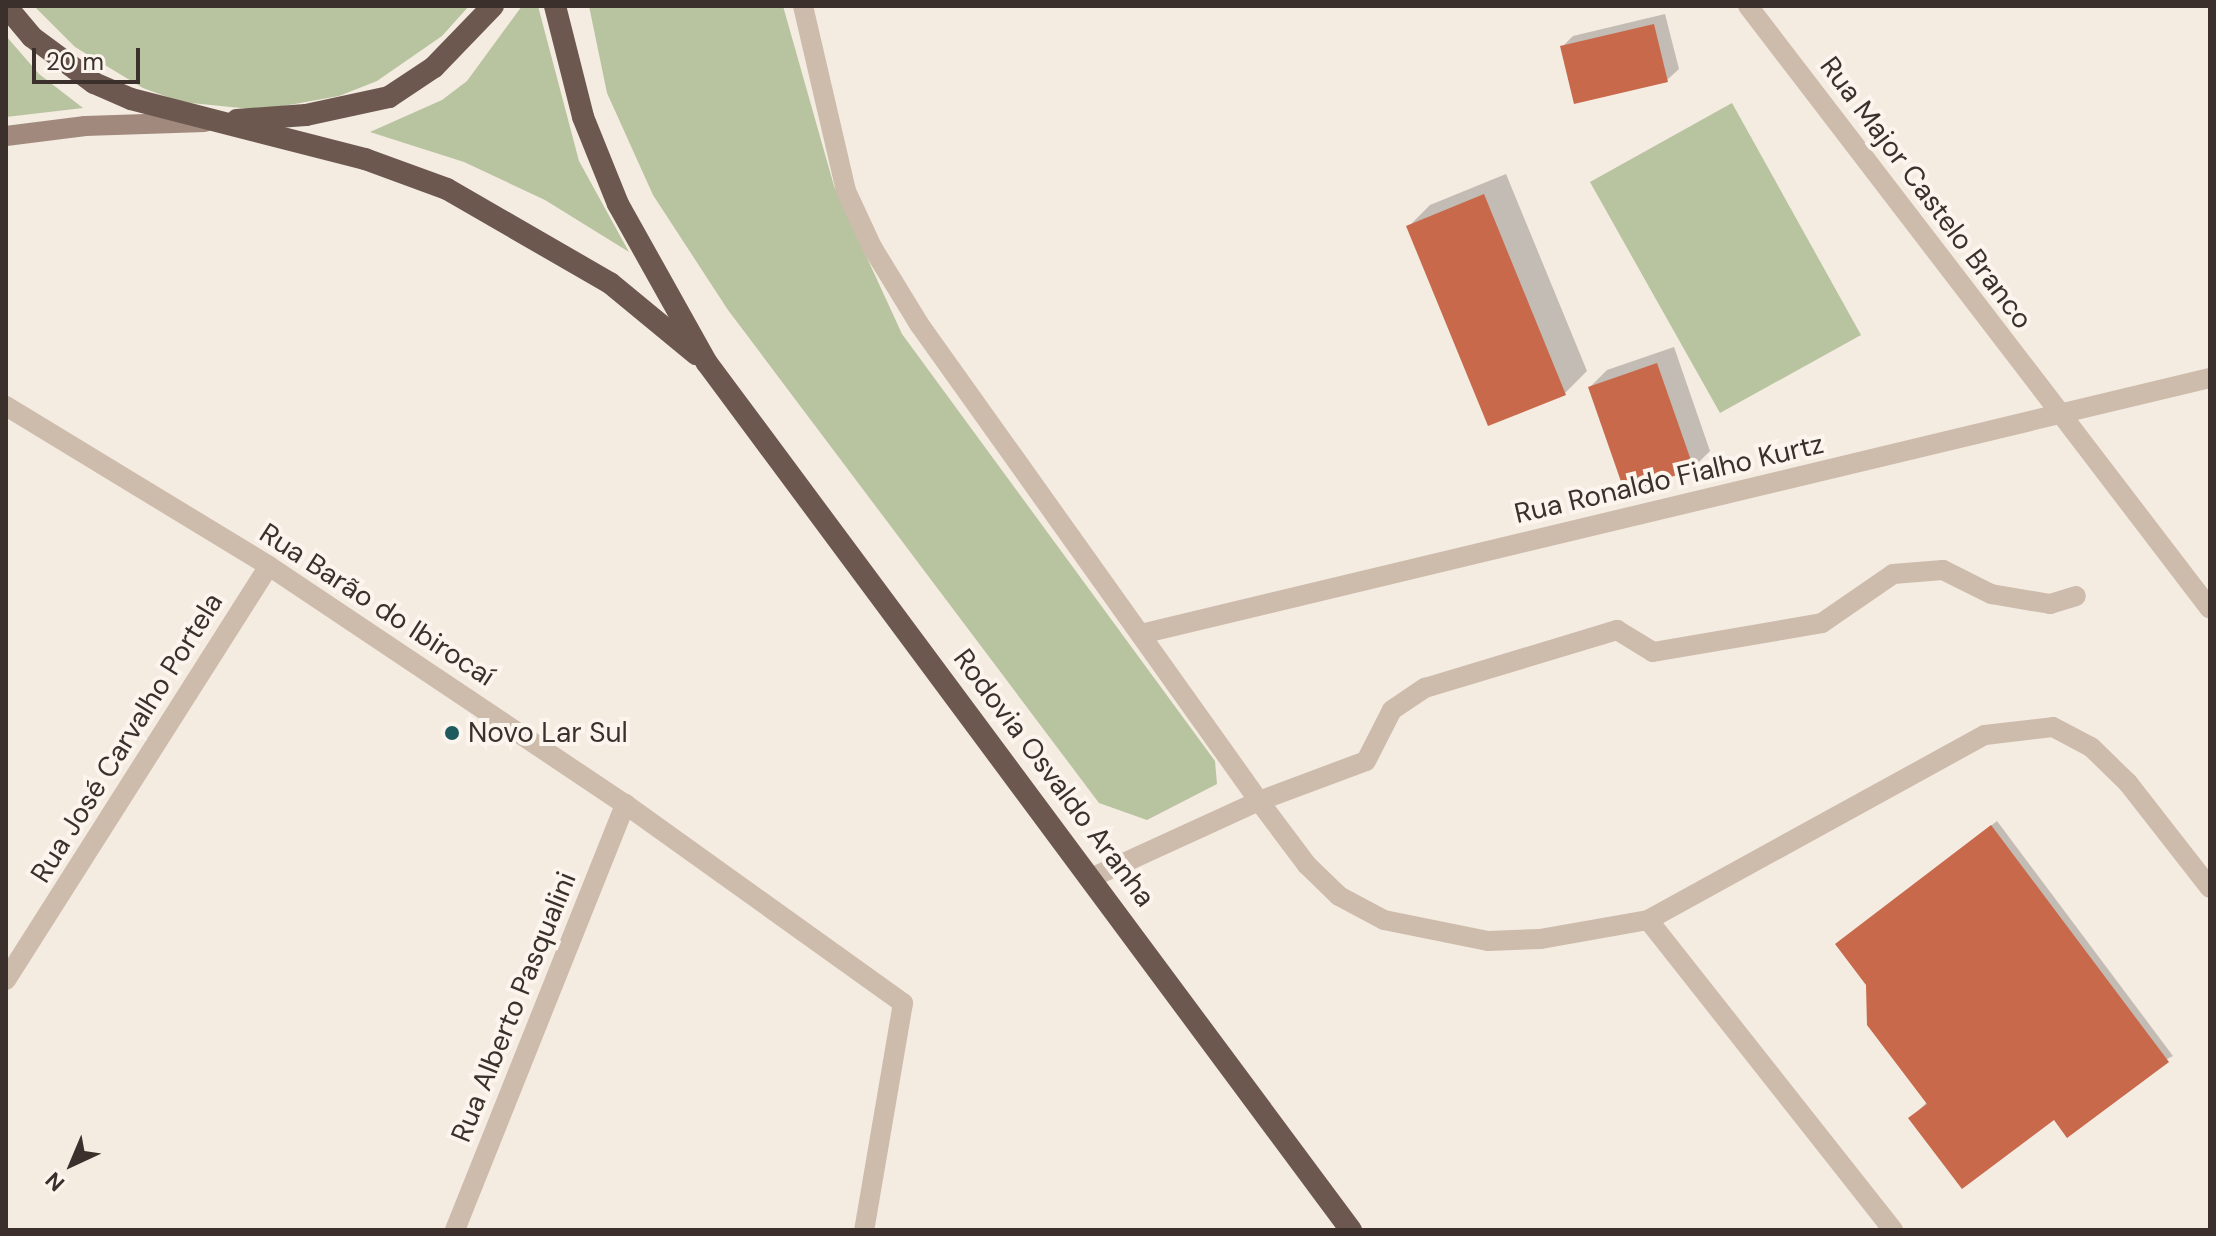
<!DOCTYPE html>
<meta charset="utf-8">
<style>
body{margin:0}
#map{position:relative;width:2216px;height:1236px;overflow:hidden;background:#f4ebe1;font-family:"DM Sans",sans-serif}
div>[style]{position:absolute}
.green>*{inset:0;background:#b8c4a0}
.shadow>*{inset:0;background:#0003}
.building>*{inset:0;background:#c8694b}
.service>*{height:20px;margin:-10px;padding:0 10px;transform-origin:10px;border-radius:10px;background:#cdbbac}
.minor>*{height:20px;margin:-10px;padding:0 10px;transform-origin:10px;border-radius:10px;background:#cdbbac}
.secondary>*{height:20px;margin:-10px;padding:0 10px;transform-origin:10px;border-radius:10px;background:#a18a7d}
.trunk>*{height:22px;margin:-11px;padding:0 11px;transform-origin:11px;border-radius:11px;background:#6c584f}
.dots>*{width:22px;height:22px;translate:-50% -50%;box-sizing:border-box;border:4px solid #fbf5ee;border-radius:50%}
span{translate:-50% -50%;white-space:nowrap;text-align:center;line-height:1.15;-webkit-text-stroke:8px #fbf5ee;paint-order:stroke}
.street-label{font-size:28px;color:#3b302b}
.poi-label{font-size:28px;color:#3b302b}
.left{translate:0 -50%;text-align:left}
.frame{position:absolute;inset:0;border:8px solid #3b302b;pointer-events:none}
.north{position:absolute;left:32px;top:1124px;width:80px;height:80px;-webkit-text-stroke:6px #fbf5ee;paint-order:stroke;rotate:224deg;font-size:22px;font-weight:700;line-height:32px;text-align:center;color:#3b302b}
.north::after{content:'';display:block;margin:auto;width:28px;height:36px;background:#3b302b;clip-path:polygon(50% 0,100% 100%,50% 72%,0 100%)}
.scale{position:absolute;left:32px;top:48px;width:108px;height:36px;box-sizing:border-box;border:4px solid #3b302b;border-top:0;padding-left:10px;font-size:24px;line-height:28px;white-space:nowrap;color:#3b302b;-webkit-text-stroke:6px #fbf5ee;paint-order:stroke}
</style>
<div id="map">
<div class="green">
<i style="clip-path:polygon(34px 6px,469px 6px,442px 36px,377px 81px,339px 96px,261px 110px,181px 102px,143px 88px,75px 47px)"></i>
<i style="clip-path:polygon(522px 6px,538px 6px,579px 161px,629px 252px,545px 200px,464px 162px,370px 132px,442px 100px,467px 81px)"></i>
<i style="clip-path:polygon(589px 6px,783px 6px,834px 186px,902px 334px,1215px 761px,1217px 784px,1147px 820px,1099px 803px,728px 310px,653px 195px,607px 93px)"></i>
<i style="clip-path:polygon(6px 36px,39px 74px,83px 108px,6px 117px)"></i>
<i style="clip-path:polygon(1732px 103px,1861px 335px,1720px 413px,1590px 182px)"></i>
</div>
<div class="shadow">
<i style="clip-path:polygon(1665px 14px,1679px 69px,1667px 80px,1562px 47px,1573px 36px)"></i>
<i style="clip-path:polygon(1506px 174px,1587px 371px,1565px 393px,1489px 424px,1408px 227px,1430px 205px)"></i>
<i style="clip-path:polygon(1674px 347px,1710px 451px,1693px 468px,1590px 387px,1607px 370px)"></i>
<i style="clip-path:polygon(1997px 821px,2173px 1056px,2054px 1117px,1911px 1118px,1928px 1101px,1868px 985px,1838px 944px)"></i>
</div>
<div class="building">
<i style="clip-path:polygon(1654px 24px,1668px 82px,1574px 104px,1560px 46px)"></i>
<i style="clip-path:polygon(1484px 194px,1566px 395px,1488px 426px,1406px 226px)"></i>
<i style="clip-path:polygon(1657px 363px,1694px 469px,1625px 493px,1588px 387px)"></i>
<i style="clip-path:polygon(1991px 825px,2169px 1062px,2067px 1138px,2054px 1120px,1962px 1189px,1908px 1118px,1927px 1104px,1867px 1025px,1866px 985px,1835px 944px)"></i>
</div>
<div class="service">
<i style="left:2061px;top:414px;width:245px;rotate:52.6deg"></i>
<i style="left:1648px;top:920px;width:384px;rotate:-28.8deg"></i>
<i style="left:1985px;top:735px;width:68px;rotate:-6.7deg"></i>
<i style="left:2053px;top:727px;width:43px;rotate:27.8deg"></i>
<i style="left:2091px;top:747px;width:52px;rotate:44.2deg"></i>
<i style="left:2128px;top:783px;width:133px;rotate:52deg"></i>
<i style="left:1893px;top:1230px;width:395px;rotate:-128.3deg"></i>
<i style="left:1648px;top:920px;width:110px;rotate:170deg"></i>
<i style="left:1540px;top:939px;width:52px;rotate:177.8deg"></i>
<i style="left:1488px;top:941px;width:106px;rotate:-168.6deg"></i>
<i style="left:1384px;top:920px;width:51px;rotate:-151.9deg"></i>
<i style="left:1339px;top:896px;width:45px;rotate:-135.9deg"></i>
<i style="left:1307px;top:865px;width:80px;rotate:-126.9deg"></i>
<i style="left:1259px;top:801px;width:114px;rotate:-20.5deg"></i>
<i style="left:1366px;top:761px;width:57px;rotate:-63deg"></i>
<i style="left:1392px;top:710px;width:40px;rotate:-34deg"></i>
<i style="left:1425px;top:688px;width:201px;rotate:-16.8deg"></i>
<i style="left:1617px;top:630px;width:42px;rotate:31.4deg"></i>
<i style="left:1653px;top:652px;width:171px;rotate:-9.7deg"></i>
<i style="left:1822px;top:623px;width:86px;rotate:-34.6deg"></i>
<i style="left:1893px;top:574px;width:50px;rotate:-4.6deg"></i>
<i style="left:1943px;top:570px;width:54px;rotate:26.6deg"></i>
<i style="left:1991px;top:594px;width:60px;rotate:9.6deg"></i>
<i style="left:2050px;top:604px;width:27px;rotate:-17deg"></i>
</div>
<div class="minor">
<i style="left:803px;top:6px;width:190px;rotate:76.9deg"></i>
<i style="left:846px;top:191px;width:62px;rotate:65.1deg"></i>
<i style="left:872px;top:247px;width:90px;rotate:58.6deg"></i>
<i style="left:919px;top:324px;width:586px;rotate:54.52deg"></i>
<i style="left:1259px;top:801px;width:185px;rotate:155.4deg"></i>
<i style="left:1748px;top:6px;width:514px;rotate:52.51deg"></i>
<i style="left:6px;top:406px;width:308px;rotate:31.3deg"></i>
<i style="left:269px;top:566px;width:428px;rotate:33.8deg"></i>
<i style="left:625px;top:804px;width:342px;rotate:35.6deg"></i>
<i style="left:903px;top:1003px;width:230px;rotate:99.7deg"></i>
<i style="left:1141px;top:634px;width:1099px;rotate:-13.47deg"></i>
<i style="left:6px;top:980px;width:490px;rotate:-57.6deg"></i>
<i style="left:455px;top:1230px;width:459px;rotate:-68.2deg"></i>
</div>
<div class="secondary">
<i style="left:6px;top:136px;width:80px;rotate:-7.2deg"></i>
<i style="left:85px;top:126px;width:120px;rotate:-1.9deg"></i>
</div>
<div class="trunk">
<i style="left:6px;top:6px;width:40px;rotate:50deg"></i>
<i style="left:32px;top:37px;width:77px;rotate:36.6deg"></i>
<i style="left:94px;top:83px;width:40px;rotate:23.4deg"></i>
<i style="left:131px;top:99px;width:242px;rotate:14.4deg"></i>
<i style="left:365px;top:159px;width:87px;rotate:20.1deg"></i>
<i style="left:447px;top:189px;width:188px;rotate:30deg"></i>
<i style="left:610px;top:283px;width:112px;rotate:39.5deg"></i>
<i style="left:555px;top:6px;width:114px;rotate:75.8deg"></i>
<i style="left:583px;top:117px;width:94px;rotate:68.1deg"></i>
<i style="left:618px;top:204px;width:182px;rotate:60.8deg"></i>
<i style="left:707px;top:363px;width:1080px;rotate:53.4deg"></i>
<i style="left:237px;top:120px;width:69px;rotate:-4.1deg"></i>
<i style="left:306px;top:115px;width:85px;rotate:-12.2deg"></i>
<i style="left:389px;top:97px;width:54px;rotate:-33.7deg"></i>
<i style="left:434px;top:67px;width:85px;rotate:-46deg"></i>
</div>
<div class="dots">
<i style="left:452px;top:733px;background:#1f5a5e"></i>
</div>
<div class="street-label">
<span style="left:1926px;top:193px;rotate:53deg">Rua Major Castelo Branco</span>
<span style="left:1669px;top:479px;rotate:-13deg">Rua Ronaldo Fialho Kurtz</span>
<span style="left:377px;top:605px;rotate:33deg">Rua Barão do Ibirocaí</span>
<span style="left:127px;top:738px;rotate:-58deg">Rua José Carvalho Portela</span>
<span style="left:1054px;top:778px;rotate:53deg">Rodovia Osvaldo Aranha</span>
<span style="left:514px;top:1007px;rotate:-68deg">Rua Alberto Pasqualini</span>
</div>
<div class="poi-label">
<span class="left" style="left:468px;top:733px">Novo Lar Sul</span>
</div>
<div class="frame"></div>
<div class="north">N</div>
<div class="scale">20 m</div>
</div>
